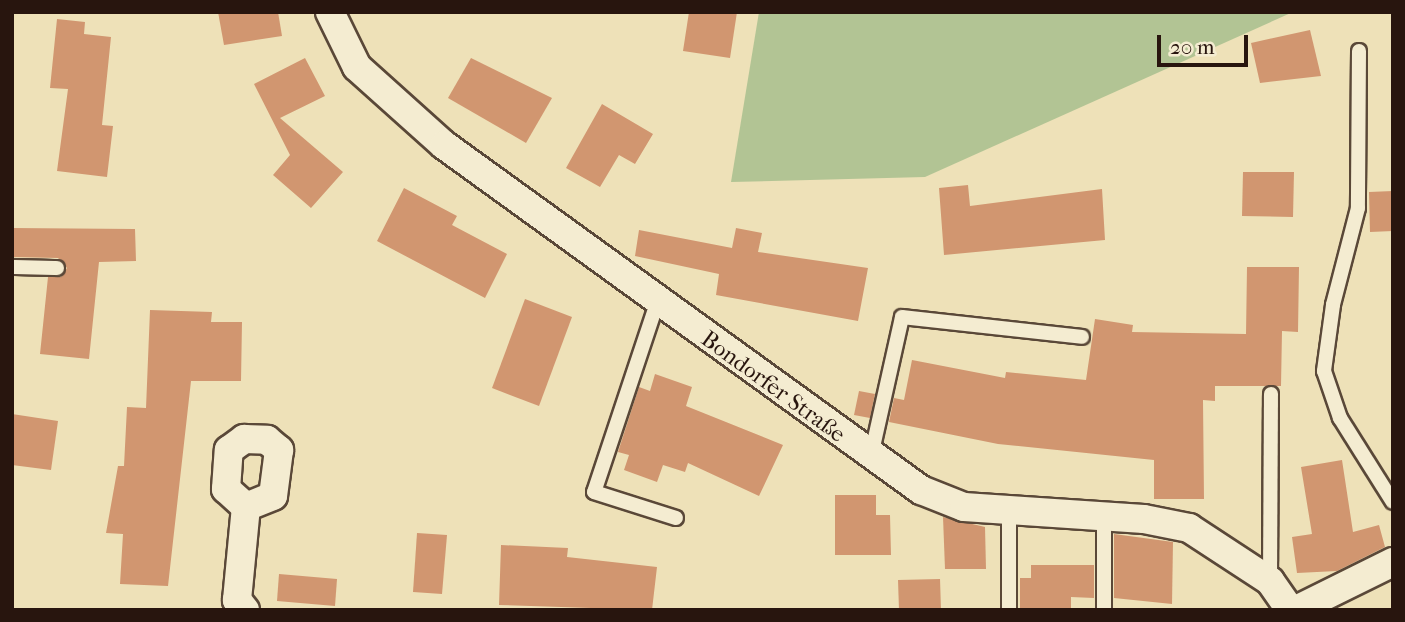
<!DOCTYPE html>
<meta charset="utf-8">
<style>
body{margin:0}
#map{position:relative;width:1405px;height:622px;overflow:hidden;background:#eee1b8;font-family:"IM FELL French Canon",serif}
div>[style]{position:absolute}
.green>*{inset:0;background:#b2c494}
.building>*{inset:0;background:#d19670}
.roads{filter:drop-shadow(2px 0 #5a4838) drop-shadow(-2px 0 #5a4838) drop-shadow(0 2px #5a4838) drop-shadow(0 -2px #5a4838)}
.lane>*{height:14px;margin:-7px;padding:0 7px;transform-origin:7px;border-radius:7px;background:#f4ecd1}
.street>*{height:28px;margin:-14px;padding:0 14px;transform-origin:14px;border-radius:14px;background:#f4ecd1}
span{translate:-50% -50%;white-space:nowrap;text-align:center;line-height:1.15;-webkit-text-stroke:5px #f4ecd1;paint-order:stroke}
.street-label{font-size:23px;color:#28150e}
.frame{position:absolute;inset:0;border:14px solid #28150e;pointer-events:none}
.scale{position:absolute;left:1157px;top:35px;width:91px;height:32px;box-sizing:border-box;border:4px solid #28150e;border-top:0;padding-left:9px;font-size:21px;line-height:24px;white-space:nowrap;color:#28150e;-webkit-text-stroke:5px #f4ecd1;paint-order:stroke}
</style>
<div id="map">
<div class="green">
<i style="clip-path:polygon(759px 12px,1293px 12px,925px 177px,731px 182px)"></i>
</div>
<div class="building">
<i style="clip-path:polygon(218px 12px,278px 12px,282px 36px,224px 45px)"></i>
<i style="clip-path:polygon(689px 12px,737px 12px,730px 58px,683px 51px)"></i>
<i style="clip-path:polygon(57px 19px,85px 22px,84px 34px,111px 37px,102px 125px,113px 126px,107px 177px,57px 171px,68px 89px,50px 88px)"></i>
<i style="clip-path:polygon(1310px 30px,1321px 76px,1260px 83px,1251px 43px)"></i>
<i style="clip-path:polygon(305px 58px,325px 96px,280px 118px,343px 172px,311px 208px,273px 175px,290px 155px,254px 84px)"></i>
<i style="clip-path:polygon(471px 58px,552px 98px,526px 143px,448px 98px)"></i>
<i style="clip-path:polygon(602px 104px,653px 134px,635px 164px,619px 155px,600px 187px,566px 168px)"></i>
<i style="clip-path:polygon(1243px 172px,1294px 172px,1293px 217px,1242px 216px)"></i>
<i style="clip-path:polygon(968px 185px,970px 206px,1102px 189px,1105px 240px,944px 255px,939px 188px)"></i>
<i style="clip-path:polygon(404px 188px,457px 216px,452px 225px,507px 254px,485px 298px,377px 241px)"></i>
<i style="clip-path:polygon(1393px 191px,1393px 231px,1370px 232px,1369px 192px)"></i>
<i style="clip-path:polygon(12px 228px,135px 229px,136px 261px,99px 262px,89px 359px,40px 354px,48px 277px,61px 277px,67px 268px,58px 258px,12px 257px)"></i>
<i style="clip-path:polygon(736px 228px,762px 233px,758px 252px,868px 268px,858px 321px,716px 295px,719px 274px,635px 256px,639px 230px,732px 248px)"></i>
<i style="clip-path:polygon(1247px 267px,1299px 267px,1298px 332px,1282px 331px,1281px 386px,1215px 386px,1215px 401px,1203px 400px,1204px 499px,1154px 499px,1154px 460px,998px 444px,889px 422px,894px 398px,904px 400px,912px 360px,1005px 378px,1006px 372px,1086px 380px,1095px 319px,1133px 325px,1132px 332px,1246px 334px)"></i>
<i style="clip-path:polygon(525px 299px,572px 317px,539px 406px,492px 388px)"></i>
<i style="clip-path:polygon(150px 310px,212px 312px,211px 322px,242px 322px,241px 381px,191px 381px,168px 586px,120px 584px,123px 534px,106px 533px,118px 466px,124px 466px,127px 407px,146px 408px)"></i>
<i style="clip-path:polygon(655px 374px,692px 387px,686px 406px,783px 445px,759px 496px,688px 463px,685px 472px,663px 465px,657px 482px,624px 470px,629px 455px,618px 452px,639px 387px,650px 391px)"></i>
<i style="clip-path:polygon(859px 391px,875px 394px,870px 418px,854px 415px)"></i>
<i style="clip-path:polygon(12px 414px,58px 421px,51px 470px,12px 465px)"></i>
<i style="clip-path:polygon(1342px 460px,1353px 532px,1379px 525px,1385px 547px,1337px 571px,1297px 573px,1292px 537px,1312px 534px,1301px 467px)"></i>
<i style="clip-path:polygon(835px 495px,876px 495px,876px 515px,890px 515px,891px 555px,835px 555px)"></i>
<i style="clip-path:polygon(943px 517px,985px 527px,986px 569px,945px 569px)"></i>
<i style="clip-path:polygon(417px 533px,447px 535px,442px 594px,413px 592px)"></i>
<i style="clip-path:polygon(1114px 534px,1173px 542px,1172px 604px,1114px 598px)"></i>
<i style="clip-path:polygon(501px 545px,568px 548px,567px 557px,657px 567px,652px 610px,499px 605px)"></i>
<i style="clip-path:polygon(1031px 565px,1094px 565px,1094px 598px,1071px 597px,1071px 610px,1020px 610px,1020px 578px,1031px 578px)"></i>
<i style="clip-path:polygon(279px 574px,337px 579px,335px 606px,277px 601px)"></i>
<i style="clip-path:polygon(940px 579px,941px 610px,899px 610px,898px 580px)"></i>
</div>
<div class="roads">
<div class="lane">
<i style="left:1359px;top:51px;width:157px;rotate:90.4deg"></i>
<i style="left:1358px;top:208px;width:100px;rotate:104.5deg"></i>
<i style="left:1333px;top:305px;width:67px;rotate:97.8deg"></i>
<i style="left:1324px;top:371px;width:50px;rotate:71.2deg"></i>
<i style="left:1340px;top:418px;width:99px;rotate:57.8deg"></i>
<i style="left:12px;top:267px;width:45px;rotate:1.3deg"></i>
<i style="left:657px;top:303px;width:199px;rotate:108.4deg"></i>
<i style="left:594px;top:492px;width:86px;rotate:17.6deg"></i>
<i style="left:871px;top:456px;width:142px;rotate:-77.4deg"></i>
<i style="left:902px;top:317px;width:181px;rotate:6.3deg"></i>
<i style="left:1270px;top:581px;width:187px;rotate:-89.7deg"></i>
<i style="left:1009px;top:610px;width:100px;rotate:-90deg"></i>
<i style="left:1104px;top:610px;width:92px;rotate:-90deg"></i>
</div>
<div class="street">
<i style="left:330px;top:12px;width:61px;rotate:63.9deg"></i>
<i style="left:357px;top:67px;width:117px;rotate:41.9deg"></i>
<i style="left:444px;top:145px;width:589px;rotate:35.88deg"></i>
<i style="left:921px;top:490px;width:46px;rotate:21.6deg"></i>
<i style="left:964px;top:507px;width:180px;rotate:3.8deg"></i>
<i style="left:1144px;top:519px;width:46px;rotate:11.3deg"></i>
<i style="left:1189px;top:528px;width:97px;rotate:33.2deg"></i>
<i style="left:1270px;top:581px;width:35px;rotate:55deg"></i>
<i style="left:244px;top:439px;width:23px;rotate:2deg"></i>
<i style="left:267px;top:440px;width:16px;rotate:40deg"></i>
<i style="left:279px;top:450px;width:46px;rotate:97.4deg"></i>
<i style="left:273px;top:496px;width:29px;rotate:158deg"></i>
<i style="left:246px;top:507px;width:27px;rotate:-138deg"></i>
<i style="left:226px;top:489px;width:39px;rotate:-86deg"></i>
<i style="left:229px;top:450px;width:19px;rotate:-36deg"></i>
<i style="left:245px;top:610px;width:13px;rotate:-129deg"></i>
<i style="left:237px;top:600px;width:93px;rotate:-84.5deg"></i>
<i style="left:1296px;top:610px;width:108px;rotate:-26.3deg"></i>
</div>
</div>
<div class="street-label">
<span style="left:773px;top:387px;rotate:36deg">Bondorfer Straße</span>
</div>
<div class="frame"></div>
<div class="scale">20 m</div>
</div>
